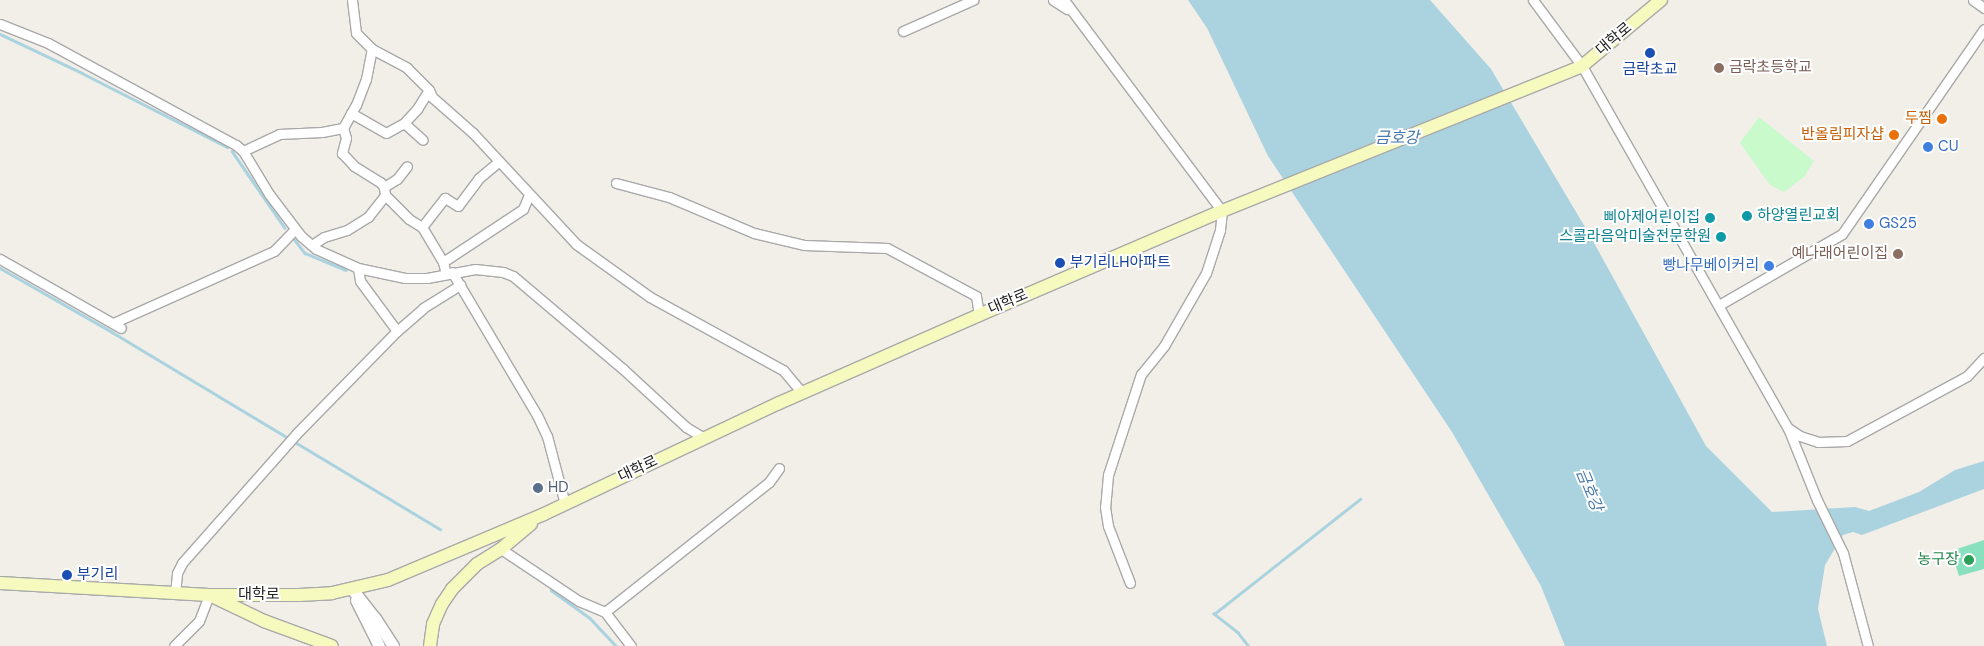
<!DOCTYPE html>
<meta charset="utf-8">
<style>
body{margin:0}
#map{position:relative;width:1984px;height:646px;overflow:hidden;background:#f2efe9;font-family:"DM Sans","Noto Sans KR",sans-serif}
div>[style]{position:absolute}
.park>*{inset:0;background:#c8facc}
.pitch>*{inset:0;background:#88e0be}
.water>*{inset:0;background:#aad3df}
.stream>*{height:2.5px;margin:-1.25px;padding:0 1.25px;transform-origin:1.25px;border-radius:1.25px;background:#aad3df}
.roads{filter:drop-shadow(1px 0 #a9a9a9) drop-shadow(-1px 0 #a9a9a9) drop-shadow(0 1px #a9a9a9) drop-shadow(0 -1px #a9a9a9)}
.minor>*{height:9px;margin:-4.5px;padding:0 4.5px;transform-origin:4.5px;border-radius:4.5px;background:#fff}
.tertiary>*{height:11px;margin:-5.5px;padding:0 5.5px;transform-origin:5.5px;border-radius:5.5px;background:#fff}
.secondary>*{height:12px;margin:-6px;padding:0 6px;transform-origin:6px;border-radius:6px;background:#f7fabf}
.dots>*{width:14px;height:14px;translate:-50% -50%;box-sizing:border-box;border:2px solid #fff;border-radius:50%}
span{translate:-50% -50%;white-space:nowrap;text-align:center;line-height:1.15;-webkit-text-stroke:4px #fff;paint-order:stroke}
.street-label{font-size:15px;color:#222}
.education-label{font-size:15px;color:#785e54}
.left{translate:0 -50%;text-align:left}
.right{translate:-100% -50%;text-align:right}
.transit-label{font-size:15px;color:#164399}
.food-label{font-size:15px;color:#c56008}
.shop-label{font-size:15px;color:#366cbe}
.culture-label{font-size:15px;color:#0d838f}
.service-label{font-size:15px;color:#4e5e75}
.leisure-label{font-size:15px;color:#27864d}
.water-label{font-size:16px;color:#4a7aab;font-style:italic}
</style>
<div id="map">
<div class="park">
<i style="clip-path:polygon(1759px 117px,1814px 161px,1804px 177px,1784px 192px,1770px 185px,1740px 143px)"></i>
</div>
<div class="pitch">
<i style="clip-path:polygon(1984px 540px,1984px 569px,1959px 576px,1951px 551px)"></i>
</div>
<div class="water">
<i style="clip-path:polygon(1188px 0,1430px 0,1491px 69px,1588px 232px,1706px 446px,1772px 512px,1855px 507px,1869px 511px,1919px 492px,1955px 470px,1984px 461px,1984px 489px,1862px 535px,1853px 532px,1843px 535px,1825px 565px,1818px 609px,1827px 646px,1565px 646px,1541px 586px,1452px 432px,1268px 156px,1207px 28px)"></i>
</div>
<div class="stream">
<i style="left:0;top:34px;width:91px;rotate:25.4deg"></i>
<i style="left:82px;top:73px;width:163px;rotate:27deg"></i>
<i style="left:232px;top:151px;width:93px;rotate:55.5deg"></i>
<i style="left:294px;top:239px;width:18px;rotate:52deg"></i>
<i style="left:305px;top:253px;width:44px;rotate:22.5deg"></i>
<i style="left:0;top:268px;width:129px;rotate:29.7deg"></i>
<i style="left:112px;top:332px;width:383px;rotate:31deg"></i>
<i style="left:551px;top:590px;width:48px;rotate:35.7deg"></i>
<i style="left:590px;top:618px;width:38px;rotate:47deg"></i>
<i style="left:1248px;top:646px;width:16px;rotate:-128deg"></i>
<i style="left:1238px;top:633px;width:31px;rotate:-142deg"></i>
<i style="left:1214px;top:614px;width:186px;rotate:-38.2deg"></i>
</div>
<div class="roads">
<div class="minor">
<i style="left:352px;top:0;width:33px;rotate:83deg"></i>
<i style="left:356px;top:33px;width:23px;rotate:45deg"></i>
<i style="left:372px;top:49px;width:40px;rotate:28deg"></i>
<i style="left:407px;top:68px;width:31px;rotate:45deg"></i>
<i style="left:429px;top:90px;width:8px;rotate:67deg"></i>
<i style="left:432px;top:97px;width:55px;rotate:41.3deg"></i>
<i style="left:473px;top:133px;width:151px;rotate:47.1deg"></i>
<i style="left:576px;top:244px;width:91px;rotate:35.6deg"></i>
<i style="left:650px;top:297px;width:152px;rotate:28.8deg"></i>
<i style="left:783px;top:370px;width:30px;rotate:50deg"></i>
<i style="left:1053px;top:0;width:17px;rotate:33deg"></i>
<i style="left:1064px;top:0;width:264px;rotate:53.2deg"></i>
<i style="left:1222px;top:211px;width:19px;rotate:96deg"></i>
<i style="left:1220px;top:230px;width:45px;rotate:108deg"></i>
<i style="left:1206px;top:273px;width:84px;rotate:119.9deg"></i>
<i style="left:1164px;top:346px;width:36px;rotate:129deg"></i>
<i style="left:1141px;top:374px;width:106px;rotate:108.1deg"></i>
<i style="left:1108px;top:475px;width:32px;rotate:95deg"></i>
<i style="left:1105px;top:507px;width:19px;rotate:81deg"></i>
<i style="left:1108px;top:526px;width:61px;rotate:68.9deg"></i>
<i style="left:1533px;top:0;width:82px;rotate:53.4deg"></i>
<i style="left:1582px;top:66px;width:417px;rotate:60.4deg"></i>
<i style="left:1788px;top:428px;width:14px;rotate:34deg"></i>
<i style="left:1800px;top:436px;width:19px;rotate:18deg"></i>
<i style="left:1818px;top:442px;width:29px;rotate:-2deg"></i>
<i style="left:1847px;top:441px;width:136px;rotate:-28.4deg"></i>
<i style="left:1967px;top:376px;width:25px;rotate:-47deg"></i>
<i style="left:1973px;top:0;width:14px;rotate:36deg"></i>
<i style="left:0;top:24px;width:52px;rotate:21.6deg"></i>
<i style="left:48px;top:43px;width:214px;rotate:28.5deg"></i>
<i style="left:236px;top:145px;width:9px;rotate:41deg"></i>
<i style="left:243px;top:151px;width:50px;rotate:58.8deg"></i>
<i style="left:269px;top:194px;width:53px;rotate:52.7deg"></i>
<i style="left:301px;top:236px;width:20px;rotate:41deg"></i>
<i style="left:316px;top:249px;width:46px;rotate:24.3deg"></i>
<i style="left:358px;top:268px;width:48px;rotate:12deg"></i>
<i style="left:405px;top:278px;width:22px"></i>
<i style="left:427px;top:278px;width:49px;rotate:-10.6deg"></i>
<i style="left:475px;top:269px;width:28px;rotate:6deg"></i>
<i style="left:503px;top:272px;width:11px;rotate:22deg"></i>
<i style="left:513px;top:276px;width:144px;rotate:40.2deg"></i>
<i style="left:623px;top:369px;width:86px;rotate:42.6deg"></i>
<i style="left:686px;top:427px;width:21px;rotate:31deg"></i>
<i style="left:903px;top:31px;width:77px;rotate:-23.9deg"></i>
<i style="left:351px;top:113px;width:40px;rotate:29.7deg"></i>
<i style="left:386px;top:133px;width:21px;rotate:-29deg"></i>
<i style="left:404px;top:123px;width:19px;rotate:-47deg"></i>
<i style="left:417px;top:109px;width:22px;rotate:-58deg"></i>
<i style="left:404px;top:123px;width:25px;rotate:42deg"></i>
<i style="left:343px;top:128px;width:10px;rotate:73deg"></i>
<i style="left:346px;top:138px;width:16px;rotate:105deg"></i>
<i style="left:342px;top:153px;width:18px;rotate:47deg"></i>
<i style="left:354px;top:166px;width:31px;rotate:32deg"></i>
<i style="left:380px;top:182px;width:6px;rotate:51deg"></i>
<i style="left:384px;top:187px;width:8px;rotate:83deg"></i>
<i style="left:385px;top:195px;width:34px;rotate:45deg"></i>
<i style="left:409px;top:219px;width:15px;rotate:32deg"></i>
<i style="left:422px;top:227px;width:41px;rotate:59deg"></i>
<i style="left:443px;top:262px;width:12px;rotate:76deg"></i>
<i style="left:243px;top:151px;width:40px;rotate:-25deg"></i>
<i style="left:279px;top:134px;width:43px;rotate:-2.7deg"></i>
<i style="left:322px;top:132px;width:21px;rotate:-11deg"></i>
<i style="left:343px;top:128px;width:26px;rotate:-61deg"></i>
<i style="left:356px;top:105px;width:28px;rotate:-69deg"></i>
<i style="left:366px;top:79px;width:31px;rotate:-79deg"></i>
<i style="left:616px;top:183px;width:55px;rotate:14.8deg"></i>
<i style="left:669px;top:197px;width:92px;rotate:23deg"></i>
<i style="left:754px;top:233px;width:51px;rotate:13.5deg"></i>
<i style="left:804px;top:245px;width:83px;rotate:2.1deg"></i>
<i style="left:887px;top:248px;width:101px;rotate:28.3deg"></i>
<i style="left:976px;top:296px;width:19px;rotate:81deg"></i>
<i style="left:384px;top:187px;width:15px;rotate:-32deg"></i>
<i style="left:397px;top:179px;width:16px;rotate:-52deg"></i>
<i style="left:422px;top:227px;width:37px;rotate:-52deg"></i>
<i style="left:445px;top:198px;width:15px;rotate:32deg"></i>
<i style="left:458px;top:206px;width:35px;rotate:-53deg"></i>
<i style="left:479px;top:178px;width:25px;rotate:-40deg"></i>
<i style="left:312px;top:245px;width:14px;rotate:-34deg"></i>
<i style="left:324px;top:237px;width:24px;rotate:-17deg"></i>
<i style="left:347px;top:230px;width:25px;rotate:-32deg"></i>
<i style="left:368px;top:217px;width:28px;rotate:-52deg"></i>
<i style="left:0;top:259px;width:139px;rotate:29.7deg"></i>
<i style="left:443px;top:262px;width:96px;rotate:-33.5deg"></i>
<i style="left:523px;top:209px;width:15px;rotate:-67deg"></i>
<i style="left:358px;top:268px;width:13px;rotate:81deg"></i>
<i style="left:360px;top:281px;width:62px;rotate:53.5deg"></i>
<i style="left:452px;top:272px;width:166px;rotate:59.3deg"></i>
<i style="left:537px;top:415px;width:23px;rotate:65deg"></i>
<i style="left:547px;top:436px;width:70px;rotate:75.2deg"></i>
<i style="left:1719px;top:305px;width:142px;rotate:-30deg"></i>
<i style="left:1842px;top:234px;width:249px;rotate:-55.3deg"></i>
<i style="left:113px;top:323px;width:176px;rotate:-24.1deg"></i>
<i style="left:274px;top:251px;width:30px;rotate:-46deg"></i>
<i style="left:1788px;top:428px;width:78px;rotate:68.1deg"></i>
<i style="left:1817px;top:500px;width:59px;rotate:63.9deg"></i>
<i style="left:1843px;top:553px;width:96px;rotate:75deg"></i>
<i style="left:501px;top:549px;width:94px;rotate:33.7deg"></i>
<i style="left:579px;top:601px;width:28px;rotate:23deg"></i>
<i style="left:605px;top:612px;width:43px;rotate:52.6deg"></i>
<i style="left:175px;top:593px;width:20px;rotate:-84deg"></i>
<i style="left:177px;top:573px;width:11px;rotate:-63deg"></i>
<i style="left:182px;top:563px;width:172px;rotate:-48.5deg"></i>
<i style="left:296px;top:434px;width:144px;rotate:-45.6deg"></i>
<i style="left:397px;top:331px;width:35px;rotate:-41deg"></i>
<i style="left:423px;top:308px;width:44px;rotate:-31.9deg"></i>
<i style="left:605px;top:612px;width:209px;rotate:-38.4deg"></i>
<i style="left:769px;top:482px;width:17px;rotate:-54deg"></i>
<i style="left:174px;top:646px;width:35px;rotate:-45deg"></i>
<i style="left:199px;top:621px;width:28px;rotate:-69deg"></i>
</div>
<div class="tertiary">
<i style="left:352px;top:589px;width:37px;rotate:52deg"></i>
<i style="left:375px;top:618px;width:33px;rotate:57deg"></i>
<i style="left:356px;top:600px;width:51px;rotate:63.4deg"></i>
</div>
<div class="secondary">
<i style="left:0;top:583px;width:209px;rotate:3.3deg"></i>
<i style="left:209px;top:595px;width:90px"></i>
<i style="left:299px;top:595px;width:33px;rotate:-3deg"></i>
<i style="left:332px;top:593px;width:57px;rotate:-13.1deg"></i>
<i style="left:388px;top:580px;width:169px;rotate:-22.9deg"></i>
<i style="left:544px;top:514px;width:260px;rotate:-25.3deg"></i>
<i style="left:779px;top:403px;width:219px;rotate:-23.7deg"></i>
<i style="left:979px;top:315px;width:264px;rotate:-23.2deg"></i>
<i style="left:1222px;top:211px;width:388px;rotate:-21.9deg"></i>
<i style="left:1582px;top:66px;width:103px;rotate:-39.9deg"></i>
<i style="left:212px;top:596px;width:58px;rotate:25.7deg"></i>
<i style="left:264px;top:621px;width:72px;rotate:20.2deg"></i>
<i style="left:430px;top:646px;width:22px;rotate:-82deg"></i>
<i style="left:433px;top:624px;width:22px;rotate:-66deg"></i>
<i style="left:442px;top:604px;width:18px;rotate:-56deg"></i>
<i style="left:452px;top:589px;width:35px;rotate:-45deg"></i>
<i style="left:477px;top:564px;width:28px;rotate:-32deg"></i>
<i style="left:501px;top:549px;width:39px;rotate:-40deg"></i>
</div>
</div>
<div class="dots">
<i style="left:1650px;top:53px;background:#1a4fb4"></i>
<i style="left:1719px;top:68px;background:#8d6e63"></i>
<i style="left:1942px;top:119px;background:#e8710a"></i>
<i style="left:1894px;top:135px;background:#e8710a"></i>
<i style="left:1928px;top:147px;background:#3f7fe0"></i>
<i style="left:1747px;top:216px;background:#0f9aa8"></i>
<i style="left:1710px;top:218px;background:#0f9aa8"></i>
<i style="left:1869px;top:224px;background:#3f7fe0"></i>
<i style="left:1721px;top:237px;background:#0f9aa8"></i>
<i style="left:1898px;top:254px;background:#8d6e63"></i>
<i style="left:1060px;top:263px;background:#1a4fb4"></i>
<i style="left:1769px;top:266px;background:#3f7fe0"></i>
<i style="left:538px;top:488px;background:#5c6f8a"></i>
<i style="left:1969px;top:560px;background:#2e9e5b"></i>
<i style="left:67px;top:575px;background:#1a4fb4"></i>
</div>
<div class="street-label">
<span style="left:1614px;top:39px;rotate:-40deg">대학로</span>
<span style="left:1008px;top:302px;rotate:-23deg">대학로</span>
<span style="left:638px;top:469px;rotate:-25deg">대학로</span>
<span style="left:259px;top:595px">대학로</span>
</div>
<div class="education-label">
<span class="left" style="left:1729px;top:68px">금락초등학교</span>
<span class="right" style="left:1888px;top:254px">예나래어린이집</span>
</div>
<div class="transit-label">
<span style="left:1650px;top:70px">금락초교</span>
<span class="left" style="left:1070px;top:263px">부기리LH아파트</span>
<span class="left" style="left:77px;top:575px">부기리</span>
</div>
<div class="food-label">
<span class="right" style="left:1932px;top:119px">두찜</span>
<span class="right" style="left:1884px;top:135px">반올림피자샵</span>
</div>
<div class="shop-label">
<span class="left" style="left:1938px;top:147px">CU</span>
<span class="left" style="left:1879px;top:224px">GS25</span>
<span class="right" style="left:1759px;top:266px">빵나무베이커리</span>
</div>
<div class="culture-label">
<span class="left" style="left:1757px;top:216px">하양열린교회</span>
<span class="right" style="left:1700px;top:218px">삐아제어린이집</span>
<span class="right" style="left:1711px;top:237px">스콜라음악미술전문학원</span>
</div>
<div class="service-label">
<span class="left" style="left:548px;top:488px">HD</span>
</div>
<div class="leisure-label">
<span class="right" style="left:1959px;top:560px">농구장</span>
</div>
<div class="water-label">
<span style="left:1397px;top:138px">금호강</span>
<span style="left:1589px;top:490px;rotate:68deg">금호강</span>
</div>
</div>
